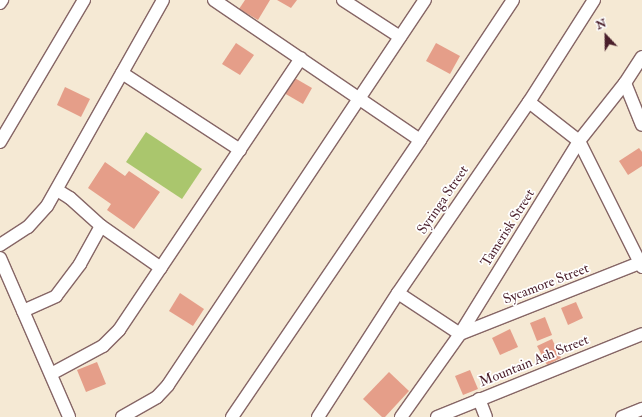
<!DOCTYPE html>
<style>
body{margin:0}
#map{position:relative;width:642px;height:417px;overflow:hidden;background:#f5e9d4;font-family:"IM FELL Double Pica",serif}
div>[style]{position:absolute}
.green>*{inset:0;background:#aac66d}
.building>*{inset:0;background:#e59e89}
.roads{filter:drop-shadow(1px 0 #866666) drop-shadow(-1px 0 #866666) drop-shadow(0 1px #866666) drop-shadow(0 -1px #866666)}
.street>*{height:12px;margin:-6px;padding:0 6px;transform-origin:6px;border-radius:6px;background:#fff}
span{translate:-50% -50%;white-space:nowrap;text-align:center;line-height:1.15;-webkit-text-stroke:3.5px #fff;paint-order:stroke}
.street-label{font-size:14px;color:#4a1f2b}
.north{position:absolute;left:586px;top:16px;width:40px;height:40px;-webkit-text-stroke:3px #fff;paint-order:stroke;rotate:338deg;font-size:11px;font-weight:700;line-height:16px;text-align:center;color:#4a1f2b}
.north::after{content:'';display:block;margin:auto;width:14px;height:18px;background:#4a1f2b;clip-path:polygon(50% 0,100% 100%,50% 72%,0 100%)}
</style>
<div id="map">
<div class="green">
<i style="clip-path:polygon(146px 132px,202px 169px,182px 199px,126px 162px)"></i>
</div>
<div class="building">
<i style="clip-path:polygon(245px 0,270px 0,258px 20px,239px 9px)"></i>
<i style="clip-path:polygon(277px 0,297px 0,291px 8px)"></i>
<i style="clip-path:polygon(236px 43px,254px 55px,240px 75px,222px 64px)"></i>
<i style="clip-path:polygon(436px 43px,460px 56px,450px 74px,426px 61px)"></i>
<i style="clip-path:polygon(293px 77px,312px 88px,303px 104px,284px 93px)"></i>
<i style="clip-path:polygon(65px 87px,90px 99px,81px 117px,57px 105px)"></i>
<i style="clip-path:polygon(639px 148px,642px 152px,642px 166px,628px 175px,619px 161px)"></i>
<i style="clip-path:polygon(105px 162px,125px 176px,129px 171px,160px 192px,134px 229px,107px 210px,111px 204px,88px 188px)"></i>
<i style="clip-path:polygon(180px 293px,204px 309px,193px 326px,169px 311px)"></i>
<i style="clip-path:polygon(576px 302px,583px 318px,568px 325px,561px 308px)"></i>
<i style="clip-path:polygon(545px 317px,552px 335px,537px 341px,530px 323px)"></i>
<i style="clip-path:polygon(510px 329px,518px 347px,500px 355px,492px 338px)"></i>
<i style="clip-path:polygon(552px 339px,561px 358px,547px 365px,537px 346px)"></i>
<i style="clip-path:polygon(97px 362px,106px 384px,86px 392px,77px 370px)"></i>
<i style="clip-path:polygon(470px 370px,478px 389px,463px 395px,455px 376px)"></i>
<i style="clip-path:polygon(389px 372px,409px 391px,385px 417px,382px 417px,363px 399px)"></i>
</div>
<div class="roads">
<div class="street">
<i style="left:214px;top:0;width:249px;rotate:34.2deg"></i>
<i style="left:343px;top:0;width:68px;rotate:33deg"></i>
<i style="left:0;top:3px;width:4px;rotate:-56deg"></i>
<i style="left:122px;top:73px;width:141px;rotate:33.1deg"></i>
<i style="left:625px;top:83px;width:45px;rotate:68deg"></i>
<i style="left:529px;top:102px;width:63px;rotate:38deg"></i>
<i style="left:579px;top:141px;width:141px;rotate:63.4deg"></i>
<i style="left:0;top:142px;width:165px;rotate:-59.4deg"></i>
<i style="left:57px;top:190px;width:15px;rotate:32deg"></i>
<i style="left:70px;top:198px;width:42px;rotate:42.1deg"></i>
<i style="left:101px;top:226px;width:73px;rotate:35deg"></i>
<i style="left:0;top:245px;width:33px;rotate:-33deg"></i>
<i style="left:28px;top:227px;width:28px;rotate:-48deg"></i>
<i style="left:47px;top:206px;width:236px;rotate:-60.6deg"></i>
<i style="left:0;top:258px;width:173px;rotate:66.5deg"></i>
<i style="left:398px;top:293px;width:74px;rotate:33.5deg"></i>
<i style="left:460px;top:334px;width:196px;rotate:-21.6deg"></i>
<i style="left:23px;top:311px;width:36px;rotate:-24deg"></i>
<i style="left:56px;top:296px;width:40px;rotate:-53deg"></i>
<i style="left:80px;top:264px;width:43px;rotate:-61.1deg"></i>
<i style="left:51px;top:374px;width:59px;rotate:-28.3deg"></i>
<i style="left:103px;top:346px;width:23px;rotate:-45deg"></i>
<i style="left:119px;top:330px;width:327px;rotate:-56.2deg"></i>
<i style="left:479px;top:399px;width:19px;rotate:69deg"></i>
<i style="left:122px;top:417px;width:40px;rotate:-29.7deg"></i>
<i style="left:157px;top:397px;width:16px;rotate:-47deg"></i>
<i style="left:168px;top:385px;width:463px;rotate:-56.3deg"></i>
<i style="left:232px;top:417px;width:335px;rotate:-55.8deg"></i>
<i style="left:420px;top:140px;width:168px;rotate:-56.4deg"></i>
<i style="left:318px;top:417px;width:148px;rotate:-57.2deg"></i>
<i style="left:398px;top:293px;width:232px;rotate:-55.6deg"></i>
<i style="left:529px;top:102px;width:121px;rotate:-57.5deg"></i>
<i style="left:401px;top:417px;width:102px;rotate:-54.6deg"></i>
<i style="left:460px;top:334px;width:227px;rotate:-58.3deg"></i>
<i style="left:579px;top:141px;width:74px;rotate:-51.6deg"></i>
<i style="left:625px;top:83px;width:31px;rotate:-57deg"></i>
<i style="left:437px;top:417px;width:221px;rotate:-22deg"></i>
<i style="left:622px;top:417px;width:22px;rotate:-22deg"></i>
</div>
</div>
<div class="street-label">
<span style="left:443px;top:200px;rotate:-56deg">Syringa Street</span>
<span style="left:508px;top:228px;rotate:-58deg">Tamerisk Street</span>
<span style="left:546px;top:284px;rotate:-21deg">Sycamore Street</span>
<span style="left:534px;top:361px;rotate:-22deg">Mountain Ash Street</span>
</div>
<div class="north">N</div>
</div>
